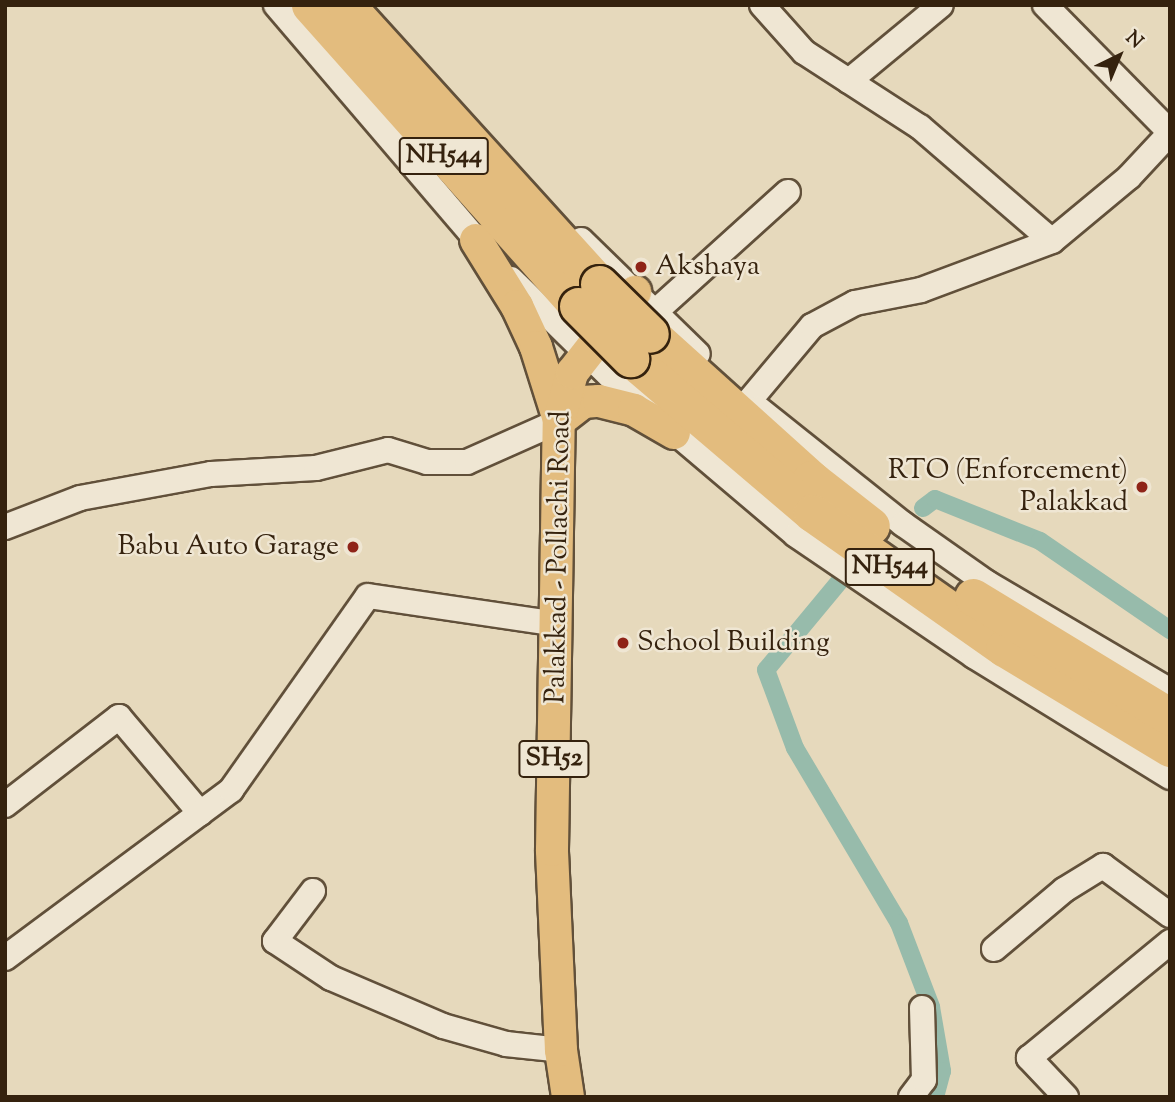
<!DOCTYPE html>
<style>
body{margin:0}
#map{position:relative;width:1175px;height:1102px;overflow:hidden;background:#e6d9bc;font-family:"Sorts Mill Goudy",serif}
div>[style]{position:absolute}
.canal>*{height:18px;margin:-9px;padding:0 9px;transform-origin:9px;border-radius:9px;background:#97bbab}
.roads{filter:drop-shadow(2px 0 #61503a) drop-shadow(-2px 0 #61503a) drop-shadow(0 2px #61503a) drop-shadow(0 -2px #61503a)}
.minor>*{height:24px;margin:-12px;padding:0 12px;transform-origin:12px;border-radius:12px;background:#efe6d3}
.major>*{height:32px;margin:-16px;padding:0 16px;transform-origin:16px;border-radius:16px;background:#e3bc7e}
.highway>*{height:37px;margin:-18.5px;padding:0 18.5px;transform-origin:18.5px;border-radius:18.5px;background:#e3bc7e}
.bridges{filter:drop-shadow(2px 0 #35220e) drop-shadow(-2px 0 #35220e) drop-shadow(0 2px #35220e) drop-shadow(0 -2px #35220e)}
.highway-bridge>*{height:37px;margin:-18.5px;padding:0 18.5px;transform-origin:18.5px;border-radius:18.5px;background:#e3bc7e}
.dots>*{width:19px;height:19px;translate:-50% -50%;box-sizing:border-box;border:4px solid #efe6d3;border-radius:50%}
span{translate:-50% -50%;white-space:nowrap;text-align:center;line-height:1.15;-webkit-text-stroke:5px #efe6d3;paint-order:stroke}
.shield-label span{padding:2px 5px;background:#efe6d3;border:2px solid;border-radius:5px;-webkit-text-stroke-width:0}
.shield-label{font-size:26px;color:#35220e;font-weight:700}
.poi-label{font-size:28px;color:#35220e}
.left{translate:0 -50%;text-align:left}
.right{translate:-100% -50%;text-align:right}
.street-label{font-size:28px;color:#35220e}
.frame{position:absolute;inset:0;border:7px solid #35220e;pointer-events:none}
.north{position:absolute;left:1084px;top:21px;width:70px;height:70px;-webkit-text-stroke:5px #efe6d3;paint-order:stroke;rotate:43deg;font-size:19px;font-weight:700;line-height:28px;text-align:center;color:#35220e}
.north::after{content:'';display:block;margin:auto;width:24px;height:32px;background:#35220e;clip-path:polygon(50% 0,100% 100%,50% 72%,0 100%)}
</style>
<div id="map">
<div class="canal">
<i style="left:923px;top:508px;width:15px;rotate:-37deg"></i>
<i style="left:935px;top:499px;width:113px;rotate:21.8deg"></i>
<i style="left:1040px;top:541px;width:158px;rotate:34.4deg"></i>
<i style="left:839px;top:582px;width:114px;rotate:129.7deg"></i>
<i style="left:766px;top:670px;width:83px;rotate:69.6deg"></i>
<i style="left:795px;top:748px;width:204px;rotate:59.3deg"></i>
<i style="left:899px;top:923px;width:90px;rotate:69.1deg"></i>
<i style="left:931px;top:1007px;width:65px;rotate:80.2deg"></i>
<i style="left:942px;top:1071px;width:27px;rotate:105deg"></i>
</div>
<div class="roads">
<div class="minor">
<i style="left:276px;top:5px;width:325px;rotate:49.5deg"></i>
<i style="left:762px;top:5px;width:63px;rotate:48.2deg"></i>
<i style="left:804px;top:52px;width:138px;rotate:32.9deg"></i>
<i style="left:920px;top:127px;width:174px;rotate:40.8deg"></i>
<i style="left:1045px;top:5px;width:178px;rotate:45.5deg"></i>
<i style="left:849px;top:81px;width:119px;rotate:-39.6deg"></i>
<i style="left:581px;top:240px;width:163px;rotate:44.3deg"></i>
<i style="left:511px;top:279px;width:150px;rotate:44.5deg"></i>
<i style="left:618px;top:384px;width:233px;rotate:40.3deg"></i>
<i style="left:796px;top:535px;width:215px;rotate:34.2deg"></i>
<i style="left:974px;top:656px;width:230px;rotate:31.7deg"></i>
<i style="left:655px;top:312px;width:179px;rotate:-42.1deg"></i>
<i style="left:749px;top:401px;width:98px;rotate:-50deg"></i>
<i style="left:812px;top:326px;width:49px;rotate:-28.1deg"></i>
<i style="left:855px;top:303px;width:67px;rotate:-11.1deg"></i>
<i style="left:921px;top:290px;width:140px;rotate:-20.5deg"></i>
<i style="left:1052px;top:241px;width:100px;rotate:-39.7deg"></i>
<i style="left:1129px;top:177px;width:60px;rotate:-47deg"></i>
<i style="left:759px;top:409px;width:184px;rotate:38.6deg"></i>
<i style="left:903px;top:524px;width:103px;rotate:35.1deg"></i>
<i style="left:987px;top:583px;width:212px;rotate:30.5deg"></i>
<i style="left:5px;top:527px;width:80px;rotate:-21.1deg"></i>
<i style="left:80px;top:498px;width:133px;rotate:-10.4deg"></i>
<i style="left:211px;top:474px;width:105px;rotate:-3.3deg"></i>
<i style="left:316px;top:468px;width:74px;rotate:-14deg"></i>
<i style="left:388px;top:450px;width:41px;rotate:17.1deg"></i>
<i style="left:427px;top:462px;width:40px"></i>
<i style="left:467px;top:462px;width:101px;rotate:-24deg"></i>
<i style="left:5px;top:805px;width:144px;rotate:-37.7deg"></i>
<i style="left:119px;top:717px;width:126px;rotate:49.8deg"></i>
<i style="left:313px;top:891px;width:63px;rotate:127.2deg"></i>
<i style="left:275px;top:941px;width:67px;rotate:33.5deg"></i>
<i style="left:331px;top:978px;width:122px;rotate:23.2deg"></i>
<i style="left:443px;top:1026px;width:66px;rotate:15.9deg"></i>
<i style="left:506px;top:1044px;width:55px;rotate:6.2deg"></i>
<i style="left:994px;top:949px;width:92px;rotate:-40.1deg"></i>
<i style="left:1064px;top:890px;width:46px;rotate:-31.6deg"></i>
<i style="left:1103px;top:866px;width:83px;rotate:36.2deg"></i>
<i style="left:5px;top:958px;width:282px;rotate:-36.6deg"></i>
<i style="left:231px;top:790px;width:237px;rotate:-54.8deg"></i>
<i style="left:368px;top:596px;width:191px;rotate:8.4deg"></i>
<i style="left:911px;top:1097px;width:21px;rotate:-53deg"></i>
<i style="left:924px;top:1080px;width:72px;rotate:-91.6deg"></i>
<i style="left:1066px;top:1097px;width:54px;rotate:-133.5deg"></i>
<i style="left:1029px;top:1058px;width:183px;rotate:-39.4deg"></i>
</div>
<div class="major">
<i style="left:476px;top:240px;width:78px;rotate:58.2deg"></i>
<i style="left:517px;top:306px;width:45px;rotate:65.1deg"></i>
<i style="left:536px;top:347px;width:77px;rotate:72.5deg"></i>
<i style="left:559px;top:421px;width:31px;rotate:-38deg"></i>
<i style="left:583px;top:402px;width:16px;rotate:-4deg"></i>
<i style="left:599px;top:401px;width:36px;rotate:14deg"></i>
<i style="left:634px;top:410px;width:46px;rotate:29.9deg"></i>
<i style="left:568px;top:1097px;width:48px;rotate:-98.5deg"></i>
<i style="left:561px;top:1050px;width:200px;rotate:-92.6deg"></i>
<i style="left:552px;top:850px;width:429px;rotate:-89.1deg"></i>
<i style="left:559px;top:421px;width:50px;rotate:-74.8deg"></i>
<i style="left:572px;top:373px;width:103px;rotate:-52.1deg"></i>
</div>
<div class="highway">
<i style="left:310px;top:5px;width:403px;rotate:48.3deg"></i>
<i style="left:346px;top:5px;width:377px;rotate:47.8deg"></i>
<i style="left:650px;top:334px;width:217px;rotate:42deg"></i>
<i style="left:811px;top:479px;width:76px;rotate:38.1deg"></i>
<i style="left:630px;top:358px;width:239px;rotate:40.4deg"></i>
<i style="left:812px;top:513px;width:235px;rotate:35.1deg"></i>
<i style="left:1004px;top:648px;width:194px;rotate:31.1deg"></i>
<i style="left:973px;top:597px;width:231px;rotate:31.3deg"></i>
</div>
</div>
<div class="bridges">
<div class="highway-bridge">
<i style="left:599px;top:284px;width:71px;rotate:44.4deg"></i>
<i style="left:578px;top:306px;width:74px;rotate:45deg"></i>
</div>
</div>
<div class="dots">
<i style="left:641px;top:267px;background:#8f2418"></i>
<i style="left:1142px;top:487px;background:#8f2418"></i>
<i style="left:353px;top:547px;background:#8f2418"></i>
<i style="left:623px;top:643px;background:#8f2418"></i>
</div>
<div class="shield-label">
<span style="left:444px;top:156px">NH544</span>
<span style="left:890px;top:567px">NH544</span>
<span style="left:554px;top:759px">SH52</span>
</div>
<div class="poi-label">
<span class="left" style="left:655px;top:267px">Akshaya</span>
<span class="right" style="left:1128px;top:487px">RTO (Enforcement)<br>Palakkad</span>
<span class="right" style="left:339px;top:547px">Babu Auto Garage</span>
<span class="left" style="left:637px;top:643px">School Building</span>
</div>
<div class="street-label">
<span style="left:559px;top:557px;rotate:-89deg">Palakkad - Pollachi Road</span>
</div>
<div class="frame"></div>
<div class="north">N</div>
</div>
